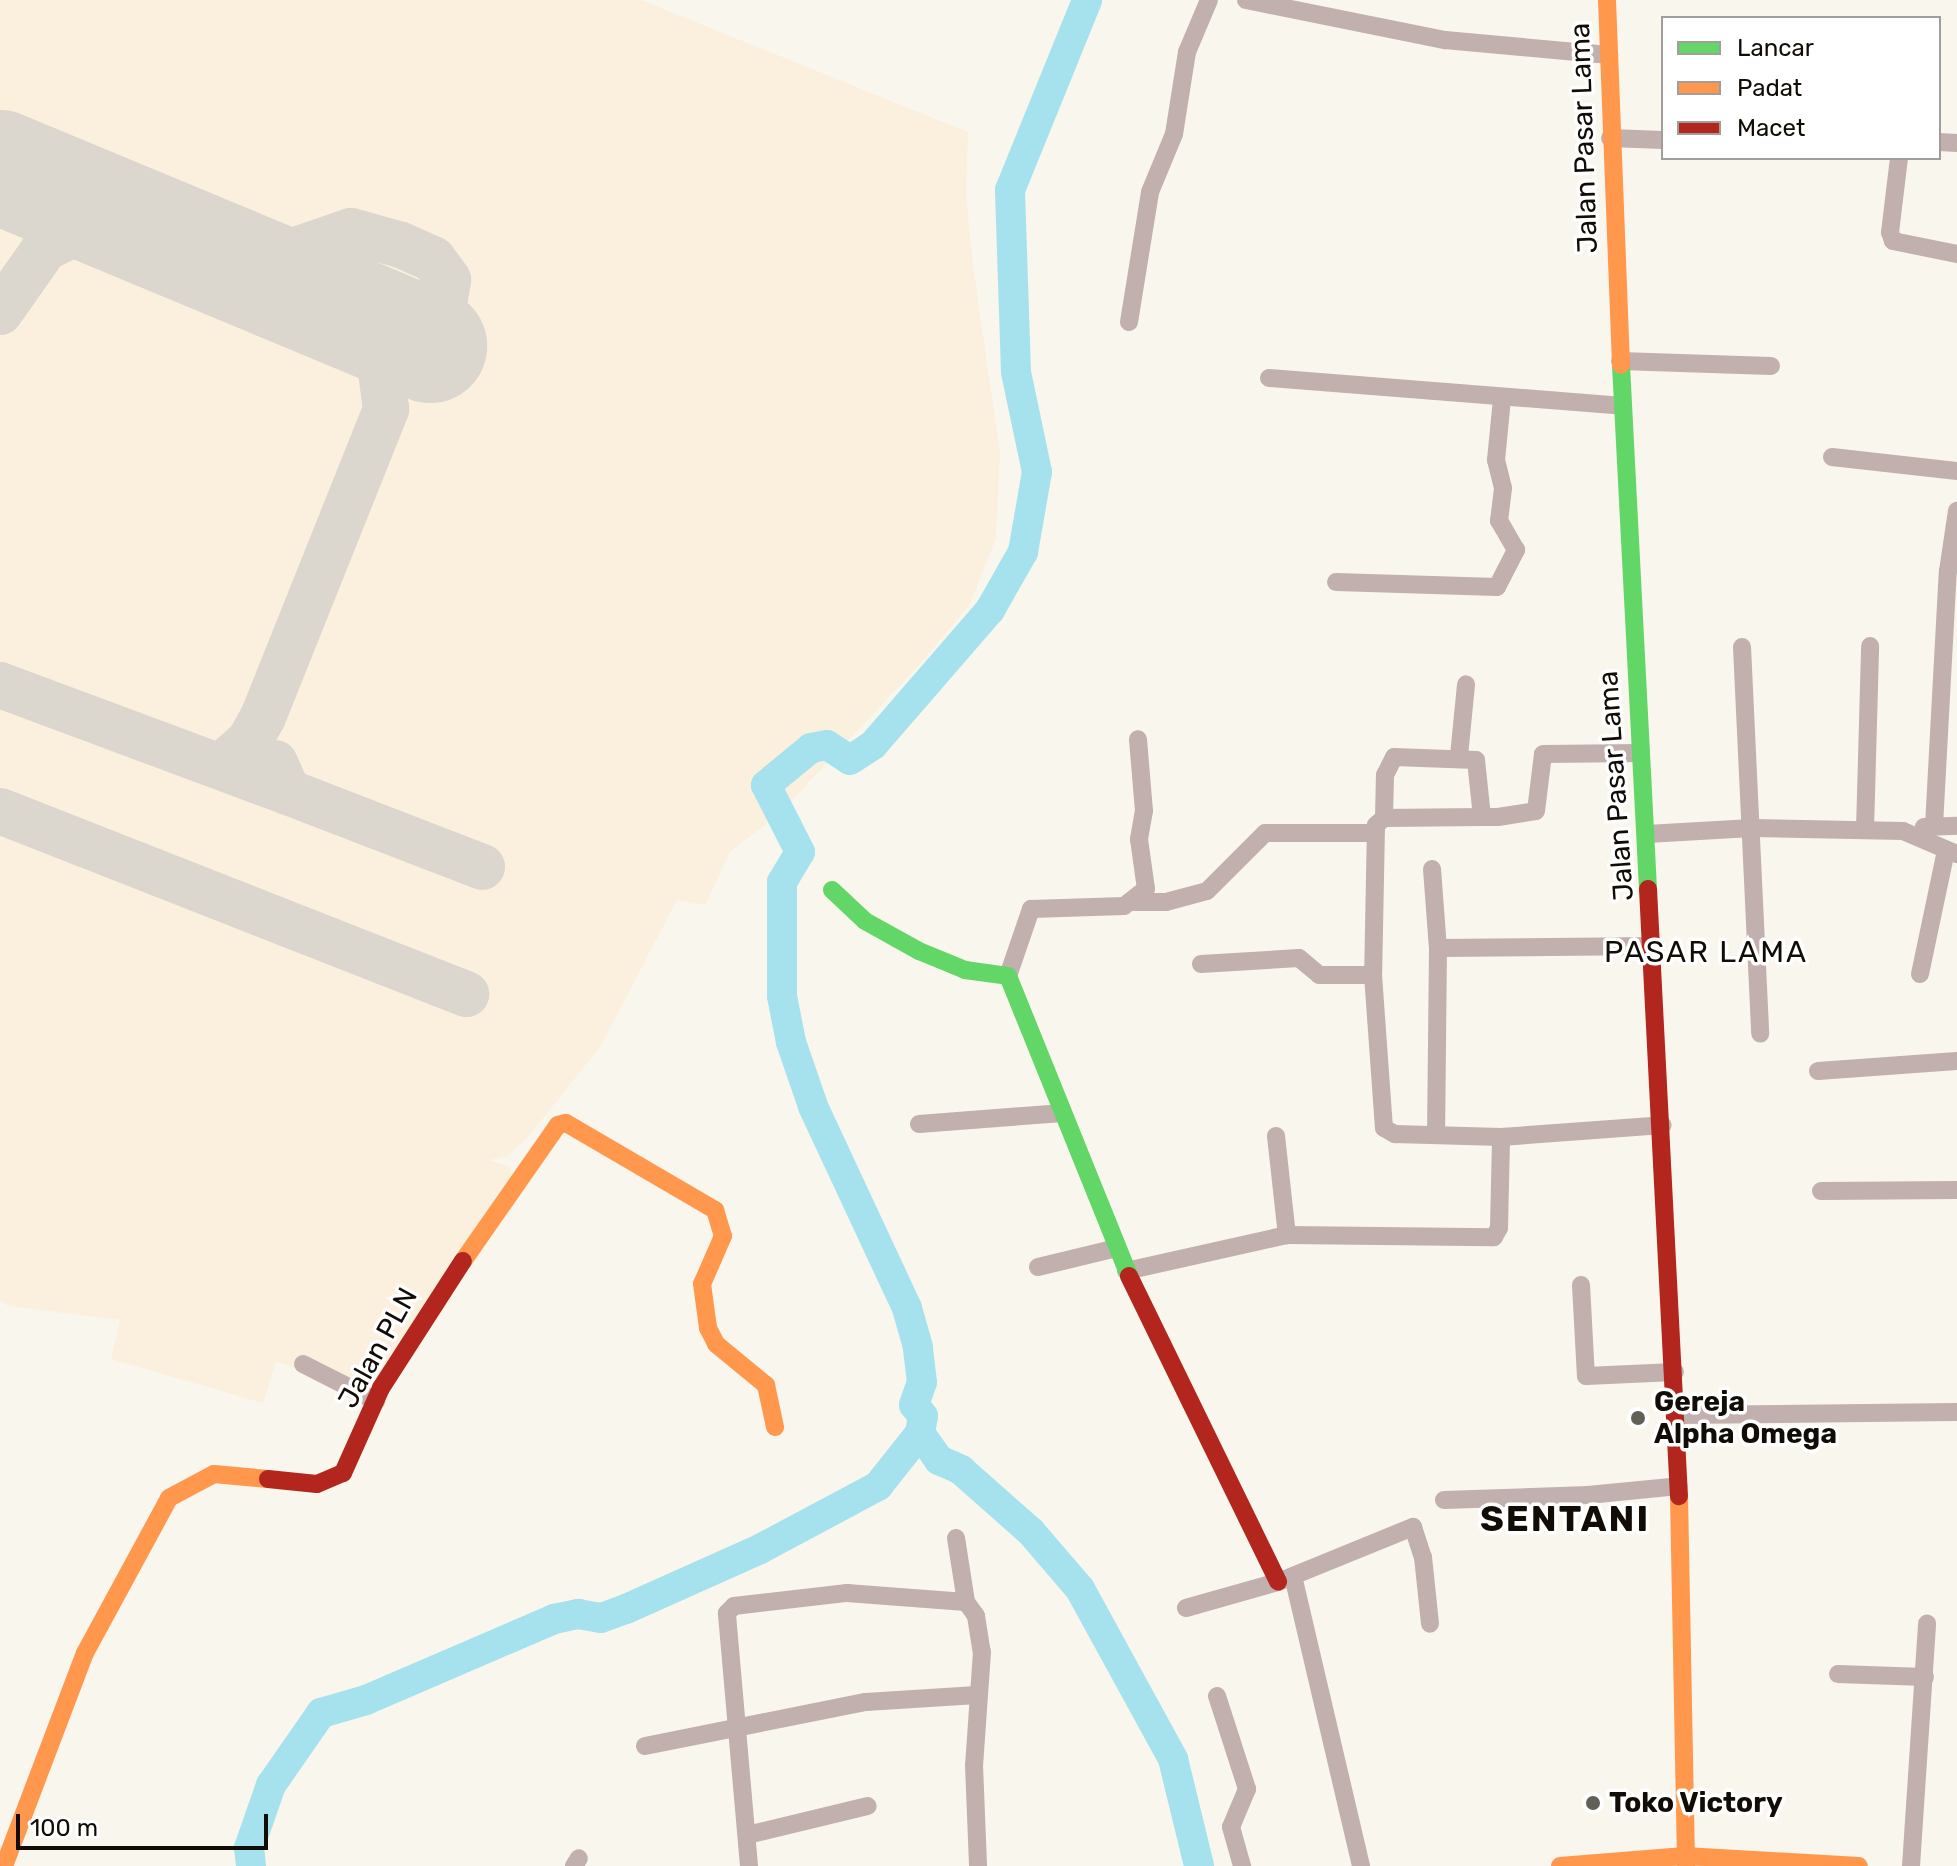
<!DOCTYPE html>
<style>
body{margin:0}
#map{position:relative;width:1957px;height:1866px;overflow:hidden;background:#f9f6ee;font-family:Rubik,sans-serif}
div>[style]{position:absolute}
.built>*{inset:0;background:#faf0dd}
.river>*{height:30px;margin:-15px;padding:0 15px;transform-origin:15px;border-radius:15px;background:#a6e2ed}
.taxiway>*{height:46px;margin:-23px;padding:0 23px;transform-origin:23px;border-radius:23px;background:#dbd6ce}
.runway>*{height:114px;margin:-57px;padding:0 57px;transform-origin:57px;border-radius:57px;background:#dbd6ce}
.street>*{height:18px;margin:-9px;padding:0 9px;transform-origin:9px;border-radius:9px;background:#c1b0ad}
.fast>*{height:18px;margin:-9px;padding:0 9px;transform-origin:9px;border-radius:9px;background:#63d668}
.slow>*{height:18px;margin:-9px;padding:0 9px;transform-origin:9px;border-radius:9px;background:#ff974d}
.jam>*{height:18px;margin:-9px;padding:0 9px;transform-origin:9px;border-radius:9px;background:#b3261e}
.dots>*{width:22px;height:22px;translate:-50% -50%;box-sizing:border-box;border:4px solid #fff;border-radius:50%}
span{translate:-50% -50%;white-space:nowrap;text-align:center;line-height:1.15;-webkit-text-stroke:7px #fff;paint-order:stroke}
.street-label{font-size:28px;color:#110d06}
.poi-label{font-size:28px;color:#110d06;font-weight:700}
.left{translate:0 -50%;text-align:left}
.neighbourhood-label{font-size:30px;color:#110d06;letter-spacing:2px}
.district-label{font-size:36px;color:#110d06;font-weight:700;letter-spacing:2px}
.legend{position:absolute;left:1661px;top:16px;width:280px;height:144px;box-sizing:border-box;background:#fff;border:2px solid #a09e9b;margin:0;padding:10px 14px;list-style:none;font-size:24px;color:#110d06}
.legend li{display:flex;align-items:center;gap:16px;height:40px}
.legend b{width:40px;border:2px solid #a09e9b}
.scale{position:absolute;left:16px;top:1814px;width:252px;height:36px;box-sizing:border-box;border:4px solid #110d06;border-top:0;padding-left:10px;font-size:24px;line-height:28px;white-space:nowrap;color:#110d06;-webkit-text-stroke:6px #fff;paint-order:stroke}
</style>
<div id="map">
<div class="built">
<i style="clip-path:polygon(0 0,641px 0,968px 132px,966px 195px,973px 266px,1000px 453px,996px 538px,970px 604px,922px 662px,778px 815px,730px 852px,705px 905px,677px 900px,600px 1047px,528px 1137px,508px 1156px,490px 1160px,510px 1167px,512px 1175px,367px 1393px,276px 1361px,263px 1403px,111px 1359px,120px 1320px,8px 1306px,0 1300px)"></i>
</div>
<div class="river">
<i style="left:920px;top:1433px;width:33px;rotate:55deg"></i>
<i style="left:939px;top:1460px;width:24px;rotate:24deg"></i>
<i style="left:961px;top:1470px;width:94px;rotate:41.5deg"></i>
<i style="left:1031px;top:1532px;width:75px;rotate:49.3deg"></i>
<i style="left:1080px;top:1589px;width:194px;rotate:61.3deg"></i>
<i style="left:1173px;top:1759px;width:110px;rotate:76.3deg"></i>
<i style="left:251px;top:1866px;width:18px;rotate:-96deg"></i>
<i style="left:249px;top:1848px;width:67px;rotate:-70.8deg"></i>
<i style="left:271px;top:1785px;width:88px;rotate:-55.2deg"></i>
<i style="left:321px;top:1713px;width:47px;rotate:-16.1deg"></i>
<i style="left:366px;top:1700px;width:205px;rotate:-23.3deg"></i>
<i style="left:554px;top:1619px;width:25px;rotate:-12deg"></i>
<i style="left:578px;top:1614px;width:23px;rotate:10deg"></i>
<i style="left:601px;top:1618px;width:27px;rotate:-20deg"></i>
<i style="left:626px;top:1609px;width:147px;rotate:-24.1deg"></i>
<i style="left:760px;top:1549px;width:134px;rotate:-28.1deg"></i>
<i style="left:878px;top:1486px;width:68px;rotate:-51.6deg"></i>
<i style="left:920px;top:1433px;width:17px;rotate:-80deg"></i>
<i style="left:923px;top:1416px;width:14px;rotate:-129deg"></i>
<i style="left:914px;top:1405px;width:24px;rotate:-71deg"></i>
<i style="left:922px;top:1382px;width:35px;rotate:-97deg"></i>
<i style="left:918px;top:1347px;width:41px;rotate:-105.8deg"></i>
<i style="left:907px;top:1308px;width:223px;rotate:-115deg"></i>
<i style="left:813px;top:1106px;width:68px;rotate:-109deg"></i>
<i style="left:791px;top:1042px;width:47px;rotate:-101.1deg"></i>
<i style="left:782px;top:996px;width:114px;rotate:-90deg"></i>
<i style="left:782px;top:882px;width:35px;rotate:-59deg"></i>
<i style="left:800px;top:852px;width:75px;rotate:-116.9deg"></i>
<i style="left:766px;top:785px;width:58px;rotate:-39.4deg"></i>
<i style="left:811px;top:748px;width:16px;rotate:-11deg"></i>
<i style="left:827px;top:745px;width:27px;rotate:33deg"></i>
<i style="left:850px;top:760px;width:27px;rotate:-33deg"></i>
<i style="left:873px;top:745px;width:179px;rotate:-49.1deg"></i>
<i style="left:990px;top:610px;width:67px;rotate:-60.4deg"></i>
<i style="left:1023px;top:552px;width:81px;rotate:-80.1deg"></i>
<i style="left:1037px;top:472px;width:102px;rotate:-101.9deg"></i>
<i style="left:1016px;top:372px;width:182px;rotate:-91.9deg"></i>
<i style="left:1010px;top:190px;width:205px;rotate:-67.9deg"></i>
</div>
<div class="taxiway">
<i style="left:26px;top:178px;width:24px;rotate:48deg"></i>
<i style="left:42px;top:196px;width:19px;rotate:72deg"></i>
<i style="left:48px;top:214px;width:34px;rotate:95deg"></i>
<i style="left:243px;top:268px;width:114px;rotate:-18.9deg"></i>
<i style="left:351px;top:231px;width:52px;rotate:15.6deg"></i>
<i style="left:401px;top:245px;width:35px;rotate:24deg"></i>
<i style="left:433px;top:259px;width:26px;rotate:54deg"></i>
<i style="left:448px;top:280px;width:25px;rotate:99deg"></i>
<i style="left:444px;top:305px;width:43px;rotate:113.6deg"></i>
<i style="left:0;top:312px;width:78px;rotate:-54.9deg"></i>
<i style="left:45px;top:248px;width:52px;rotate:-26.1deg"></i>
<i style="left:92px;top:225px;width:48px"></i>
<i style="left:0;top:685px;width:307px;rotate:20.4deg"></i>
<i style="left:275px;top:763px;width:32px;rotate:66deg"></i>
<i style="left:288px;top:792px;width:208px;rotate:21.1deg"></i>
<i style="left:221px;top:766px;width:37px;rotate:-41deg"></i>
<i style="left:249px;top:742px;width:29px;rotate:-61deg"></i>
<i style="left:263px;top:717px;width:332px;rotate:-68.2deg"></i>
<i style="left:386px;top:409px;width:45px;rotate:-97.6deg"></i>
<i style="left:380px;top:364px;width:65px;rotate:-123.7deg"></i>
<i style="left:0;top:811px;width:501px;rotate:21.44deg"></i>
</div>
<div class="runway">
<i style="left:0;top:167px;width:466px;rotate:22.6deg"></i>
</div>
<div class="street">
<i style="left:1246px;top:0;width:203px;rotate:11.4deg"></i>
<i style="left:1445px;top:40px;width:165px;rotate:5.2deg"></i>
<i style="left:1610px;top:138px;width:53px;rotate:2.2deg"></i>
<i style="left:1939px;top:142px;width:18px;rotate:3deg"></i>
<i style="left:1899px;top:158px;width:75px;rotate:96.9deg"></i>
<i style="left:1890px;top:232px;width:9px;rotate:72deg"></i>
<i style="left:1893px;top:241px;width:65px;rotate:11.5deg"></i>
<i style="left:1129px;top:322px;width:132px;rotate:-80.8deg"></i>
<i style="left:1150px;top:192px;width:63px;rotate:-67.5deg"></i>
<i style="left:1174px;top:134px;width:83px;rotate:-81deg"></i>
<i style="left:1187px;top:52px;width:56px;rotate:-67.1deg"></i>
<i style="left:1620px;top:361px;width:151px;rotate:1.9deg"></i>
<i style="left:1269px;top:378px;width:355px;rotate:4.5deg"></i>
<i style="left:1832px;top:457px;width:126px;rotate:6.4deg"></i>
<i style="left:1336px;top:582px;width:161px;rotate:1.8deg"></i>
<i style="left:1497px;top:587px;width:42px;rotate:-62.8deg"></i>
<i style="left:1516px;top:550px;width:34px;rotate:-120deg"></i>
<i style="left:1499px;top:521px;width:33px;rotate:-83deg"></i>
<i style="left:1503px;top:488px;width:29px;rotate:-104deg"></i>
<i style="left:1496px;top:460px;width:61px;rotate:-84.4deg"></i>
<i style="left:1742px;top:647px;width:387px;rotate:87.3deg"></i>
<i style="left:1459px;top:756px;width:72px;rotate:-84.4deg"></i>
<i style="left:1482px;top:817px;width:98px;rotate:179.4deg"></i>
<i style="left:1384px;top:818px;width:11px;rotate:139deg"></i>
<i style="left:1376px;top:825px;width:150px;rotate:91.1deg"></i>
<i style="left:1373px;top:975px;width:153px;rotate:85.9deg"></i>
<i style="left:1384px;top:1128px;width:13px;rotate:29deg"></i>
<i style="left:1395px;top:1134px;width:106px;rotate:1.6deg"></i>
<i style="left:1501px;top:1137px;width:162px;rotate:-4.2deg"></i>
<i style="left:1384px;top:818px;width:43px;rotate:-88.7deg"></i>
<i style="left:1385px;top:775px;width:20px;rotate:-63deg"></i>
<i style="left:1394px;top:757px;width:82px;rotate:2.1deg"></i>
<i style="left:1476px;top:760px;width:57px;rotate:84deg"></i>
<i style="left:1482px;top:817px;width:16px"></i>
<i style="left:1498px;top:817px;width:38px;rotate:-9deg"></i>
<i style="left:1536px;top:811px;width:57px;rotate:-83deg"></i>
<i style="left:1543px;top:754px;width:98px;rotate:-0.6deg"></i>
<i style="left:1934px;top:826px;width:255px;rotate:-86.9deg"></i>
<i style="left:1948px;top:571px;width:61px;rotate:-81.5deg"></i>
<i style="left:1924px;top:827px;width:33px;rotate:-2deg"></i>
<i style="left:1865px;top:830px;width:184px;rotate:-88.4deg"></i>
<i style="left:1647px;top:834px;width:105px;rotate:-3.3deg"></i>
<i style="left:1752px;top:828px;width:151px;rotate:1.1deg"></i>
<i style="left:1903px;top:831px;width:59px;rotate:23.1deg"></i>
<i style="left:1432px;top:869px;width:79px;rotate:85.7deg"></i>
<i style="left:1438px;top:948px;width:187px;rotate:90.6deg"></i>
<i style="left:1134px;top:902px;width:32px"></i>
<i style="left:1166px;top:902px;width:42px;rotate:-15deg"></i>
<i style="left:1207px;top:891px;width:82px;rotate:-45deg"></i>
<i style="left:1265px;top:833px;width:109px"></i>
<i style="left:1438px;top:948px;width:217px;rotate:-0.5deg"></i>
<i style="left:1201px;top:964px;width:98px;rotate:-3.5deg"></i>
<i style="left:1299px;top:958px;width:26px;rotate:40deg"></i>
<i style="left:1319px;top:975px;width:54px"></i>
<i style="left:1920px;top:974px;width:126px;rotate:-78.1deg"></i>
<i style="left:1008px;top:976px;width:71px;rotate:-71.1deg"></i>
<i style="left:1031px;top:909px;width:93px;rotate:-1.8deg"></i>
<i style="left:1124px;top:906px;width:28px;rotate:-38deg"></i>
<i style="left:1146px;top:889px;width:50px;rotate:-98deg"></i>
<i style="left:1139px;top:839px;width:28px;rotate:-80deg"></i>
<i style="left:1144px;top:811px;width:72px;rotate:-94.8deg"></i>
<i style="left:1818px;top:1071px;width:139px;rotate:-4.1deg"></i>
<i style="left:919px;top:1124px;width:144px;rotate:-4.4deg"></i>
<i style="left:1276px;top:1136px;width:100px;rotate:83.7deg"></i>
<i style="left:1821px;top:1191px;width:136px;rotate:-0.4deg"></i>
<i style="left:1038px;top:1267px;width:81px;rotate:-13.5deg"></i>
<i style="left:1126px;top:1271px;width:165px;rotate:-12.6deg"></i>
<i style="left:1287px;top:1235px;width:207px;rotate:0.6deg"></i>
<i style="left:1494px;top:1237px;width:10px;rotate:-61deg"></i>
<i style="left:1499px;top:1228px;width:91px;rotate:-88.7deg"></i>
<i style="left:1581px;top:1285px;width:91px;rotate:86.9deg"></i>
<i style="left:1586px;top:1376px;width:89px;rotate:-2.6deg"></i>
<i style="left:303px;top:1364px;width:82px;rotate:26.9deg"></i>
<i style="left:1677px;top:1415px;width:280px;rotate:-0.6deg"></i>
<i style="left:1444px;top:1500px;width:144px;rotate:-2deg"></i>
<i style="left:1588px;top:1495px;width:91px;rotate:-5.6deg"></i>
<i style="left:956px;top:1538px;width:65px;rotate:81.1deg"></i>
<i style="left:1293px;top:1576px;width:298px;rotate:76.8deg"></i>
<i style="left:1186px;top:1608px;width:96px;rotate:-15.8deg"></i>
<i style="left:1278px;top:1582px;width:146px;rotate:-22.2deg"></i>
<i style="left:1413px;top:1527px;width:32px;rotate:72deg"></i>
<i style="left:1423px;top:1557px;width:67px;rotate:84deg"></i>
<i style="left:1838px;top:1674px;width:87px;rotate:2deg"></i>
<i style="left:1217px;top:1696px;width:98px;rotate:72.1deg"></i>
<i style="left:1247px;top:1789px;width:41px;rotate:112.8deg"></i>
<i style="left:1231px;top:1827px;width:41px;rotate:74.2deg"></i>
<i style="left:645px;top:1746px;width:225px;rotate:-11.3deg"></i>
<i style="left:866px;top:1702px;width:111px;rotate:-3.6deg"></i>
<i style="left:747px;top:1835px;width:124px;rotate:-13.5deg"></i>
<i style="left:574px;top:1866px;width:9px;rotate:-58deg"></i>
<i style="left:749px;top:1866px;width:254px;rotate:-95deg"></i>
<i style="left:727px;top:1613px;width:10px;rotate:-45deg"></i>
<i style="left:734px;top:1606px;width:114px;rotate:-6.6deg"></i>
<i style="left:847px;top:1593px;width:119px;rotate:4.3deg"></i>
<i style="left:966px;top:1602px;width:17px;rotate:54deg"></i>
<i style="left:976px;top:1616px;width:36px;rotate:81deg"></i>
<i style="left:982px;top:1652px;width:113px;rotate:94deg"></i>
<i style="left:974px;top:1765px;width:101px;rotate:87.7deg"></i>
<i style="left:1911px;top:1866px;width:243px;rotate:-86.2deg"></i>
</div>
<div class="fast">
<i style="left:1621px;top:365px;width:525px;rotate:87.05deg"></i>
<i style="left:832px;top:890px;width:45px;rotate:43.2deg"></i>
<i style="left:865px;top:921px;width:62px;rotate:29.1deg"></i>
<i style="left:919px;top:951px;width:50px;rotate:22.4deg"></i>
<i style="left:965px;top:970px;width:43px;rotate:7.9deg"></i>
<i style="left:1008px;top:976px;width:323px;rotate:68deg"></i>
</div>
<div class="slow">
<i style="left:1607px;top:0;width:365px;rotate:87.8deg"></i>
<i style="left:463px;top:1261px;width:166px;rotate:-55.1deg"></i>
<i style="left:558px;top:1125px;width:8px;rotate:-14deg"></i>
<i style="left:566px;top:1123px;width:173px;rotate:30.3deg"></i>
<i style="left:715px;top:1210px;width:27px;rotate:73deg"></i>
<i style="left:723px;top:1236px;width:52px;rotate:113.6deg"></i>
<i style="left:702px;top:1284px;width:44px;rotate:82.2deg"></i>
<i style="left:708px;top:1328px;width:18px;rotate:63deg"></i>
<i style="left:716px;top:1344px;width:65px;rotate:39.4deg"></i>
<i style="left:766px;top:1385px;width:43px;rotate:77.9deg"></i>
<i style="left:1679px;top:1496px;width:370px;rotate:88.9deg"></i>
<i style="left:4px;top:1866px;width:228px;rotate:-69.2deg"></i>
<i style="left:85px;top:1653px;width:176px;rotate:-61.5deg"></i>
<i style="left:169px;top:1498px;width:51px;rotate:-28.1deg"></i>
<i style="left:214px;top:1474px;width:54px;rotate:5.3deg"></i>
<i style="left:1560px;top:1866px;width:125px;rotate:-4.6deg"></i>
<i style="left:1685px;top:1856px;width:174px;rotate:3.3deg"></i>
</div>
<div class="jam">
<i style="left:1648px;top:889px;width:608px;rotate:87.08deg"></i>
<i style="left:1129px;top:1276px;width:340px;rotate:64deg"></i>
<i style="left:268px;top:1479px;width:49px;rotate:5.8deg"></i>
<i style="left:317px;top:1484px;width:28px;rotate:-23deg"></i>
<i style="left:343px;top:1473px;width:93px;rotate:-65.9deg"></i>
<i style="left:381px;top:1388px;width:151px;rotate:-57.2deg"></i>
</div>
<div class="dots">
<i style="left:1638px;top:1418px;background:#625f57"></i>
<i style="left:1593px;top:1803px;background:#625f57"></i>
</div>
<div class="street-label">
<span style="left:1584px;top:138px;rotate:-92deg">Jalan Pasar Lama</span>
<span style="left:1616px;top:786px;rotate:-94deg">Jalan Pasar Lama</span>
<span style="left:378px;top:1348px;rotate:-61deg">Jalan PLN</span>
</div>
<div class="poi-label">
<span class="left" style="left:1654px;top:1418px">Gereja<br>Alpha Omega</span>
<span class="left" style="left:1609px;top:1803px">Toko Victory</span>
</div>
<div class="neighbourhood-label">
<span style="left:1706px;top:952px">PASAR LAMA</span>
</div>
<div class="district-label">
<span style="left:1565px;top:1519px">SENTANI</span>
</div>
<ul class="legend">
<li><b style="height:10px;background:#63d668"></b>Lancar</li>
<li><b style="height:10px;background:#ff974d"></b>Padat</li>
<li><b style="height:10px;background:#b3261e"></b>Macet</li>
</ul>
<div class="scale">100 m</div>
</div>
